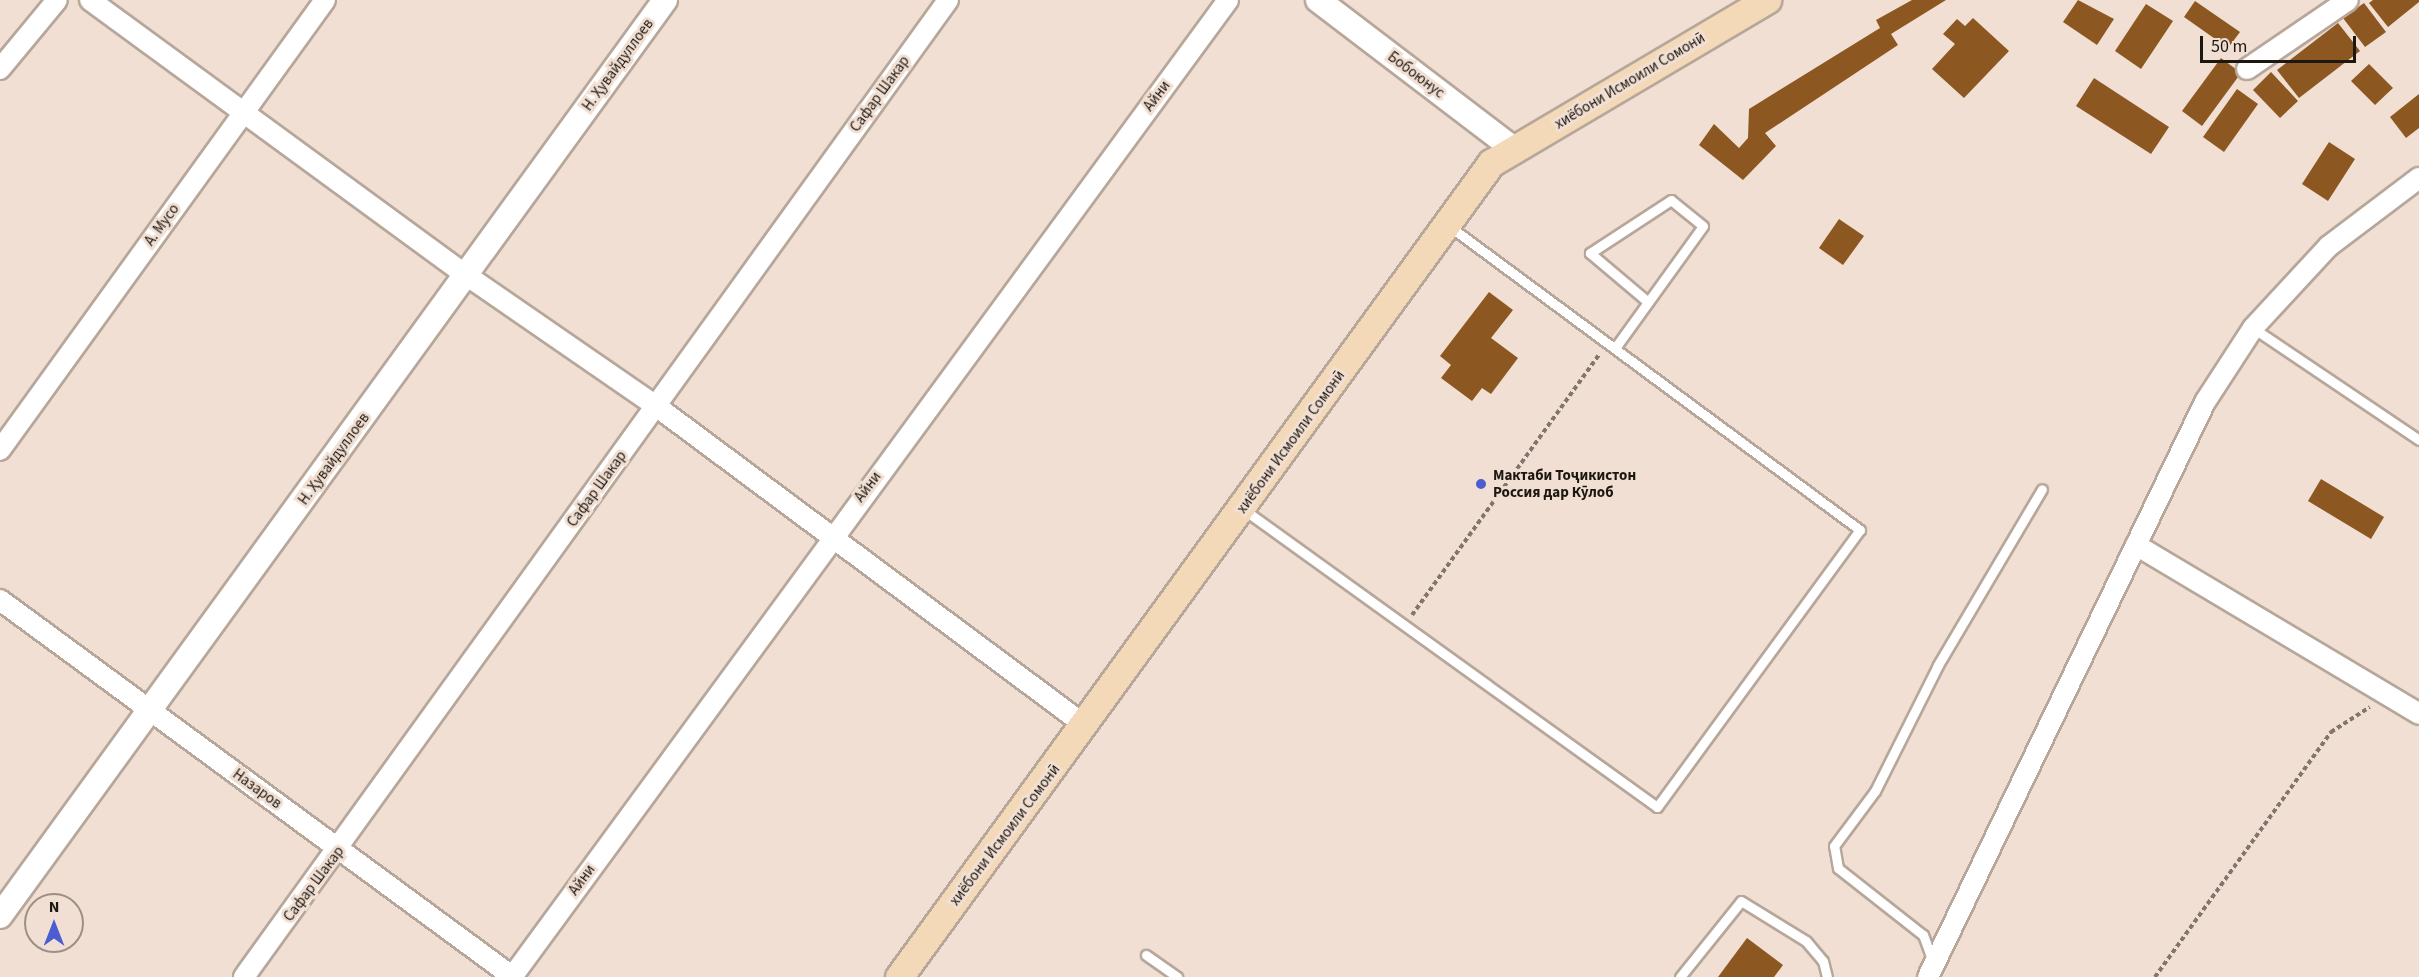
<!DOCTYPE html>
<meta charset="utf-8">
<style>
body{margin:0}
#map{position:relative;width:2419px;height:977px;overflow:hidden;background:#f0dfd2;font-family:"Source Sans 3",sans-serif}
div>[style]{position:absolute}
.building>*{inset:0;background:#8c5720}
.path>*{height:4px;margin-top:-2px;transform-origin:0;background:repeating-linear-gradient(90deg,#81766d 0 4.5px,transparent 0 7.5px)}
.roads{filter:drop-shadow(2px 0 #b7a79a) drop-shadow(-2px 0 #b7a79a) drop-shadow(0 2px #b7a79a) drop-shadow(0 -2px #b7a79a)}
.service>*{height:9px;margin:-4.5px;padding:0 4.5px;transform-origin:4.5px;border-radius:4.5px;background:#fff}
.minor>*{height:20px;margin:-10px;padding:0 10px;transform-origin:10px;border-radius:10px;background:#fff}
.tertiary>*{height:24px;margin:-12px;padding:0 12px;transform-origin:12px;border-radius:12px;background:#fff}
.secondary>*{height:27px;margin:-13.5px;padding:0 13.5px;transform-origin:13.5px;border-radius:13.5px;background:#f3d9b8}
.dots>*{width:16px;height:16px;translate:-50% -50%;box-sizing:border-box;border:3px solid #f0dfd2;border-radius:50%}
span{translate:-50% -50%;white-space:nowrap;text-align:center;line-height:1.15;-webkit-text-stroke:6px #f0dfd2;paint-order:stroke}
.street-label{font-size:15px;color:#1d1712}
.poi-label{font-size:15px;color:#1d1712;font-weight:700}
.left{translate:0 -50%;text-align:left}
.north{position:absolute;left:24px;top:893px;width:60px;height:60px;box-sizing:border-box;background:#f0dfd2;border:2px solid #9c8f85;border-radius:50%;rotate:0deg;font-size:16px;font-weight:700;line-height:24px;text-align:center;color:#1d1712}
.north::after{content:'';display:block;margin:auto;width:21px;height:27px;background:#4c5cd1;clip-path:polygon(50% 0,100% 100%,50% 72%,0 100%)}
.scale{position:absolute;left:2200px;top:36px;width:156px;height:27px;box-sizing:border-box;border:3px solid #1d1712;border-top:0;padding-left:8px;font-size:18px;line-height:21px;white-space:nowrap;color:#1d1712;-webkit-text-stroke:4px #f0dfd2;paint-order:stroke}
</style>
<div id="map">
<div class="building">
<i style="clip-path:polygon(1912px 0,1946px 0,1891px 34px,1898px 45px,1765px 133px,1776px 146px,1743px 180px,1699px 145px,1714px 124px,1739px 148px,1748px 138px,1749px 109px,1880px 28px,1876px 20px)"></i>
<i style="clip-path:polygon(2078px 0,2114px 19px,2097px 45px,2063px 22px)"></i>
<i style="clip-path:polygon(2373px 0,2419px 0,2419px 2px,2388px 27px,2369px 3px)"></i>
<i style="clip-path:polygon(2195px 1px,2240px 32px,2228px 48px,2184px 17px)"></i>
<i style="clip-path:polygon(2364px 3px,2386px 32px,2365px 47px,2343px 18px)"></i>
<i style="clip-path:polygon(2146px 4px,2173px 21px,2141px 69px,2115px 51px)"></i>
<i style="clip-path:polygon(1973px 18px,2009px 51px,1964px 98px,1932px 69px,1955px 44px,1943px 34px,1957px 19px,1965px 26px)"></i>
<i style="clip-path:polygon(2338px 23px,2360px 51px,2299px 98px,2277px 70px)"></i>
<i style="clip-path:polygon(2221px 58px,2241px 73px,2202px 126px,2182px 111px)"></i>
<i style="clip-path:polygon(2369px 64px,2393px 88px,2375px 105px,2351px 81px)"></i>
<i style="clip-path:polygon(2271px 72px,2298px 101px,2280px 118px,2253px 90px)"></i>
<i style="clip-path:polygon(2094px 78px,2169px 127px,2151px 154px,2076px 106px)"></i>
<i style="clip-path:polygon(2237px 89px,2258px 104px,2224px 152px,2203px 137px)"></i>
<i style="clip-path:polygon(2419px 94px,2419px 128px,2406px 138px,2390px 117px)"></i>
<i style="clip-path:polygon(2329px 142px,2355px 159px,2328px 201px,2302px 184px)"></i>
<i style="clip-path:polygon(1839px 219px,1864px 236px,1843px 265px,1819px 248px)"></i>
<i style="clip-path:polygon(1489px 292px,1513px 310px,1491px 338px,1518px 358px,1491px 394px,1482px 388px,1472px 401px,1441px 378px,1451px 365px,1440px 356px)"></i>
<i style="clip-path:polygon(2321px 479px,2384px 517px,2371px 539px,2308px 501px)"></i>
<i style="clip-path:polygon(1747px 938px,1783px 965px,1774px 977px,1718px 977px)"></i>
</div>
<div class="path">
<i style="left:1412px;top:615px;width:322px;rotate:-54.3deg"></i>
<i style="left:2155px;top:977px;width:302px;rotate:-54.3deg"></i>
<i style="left:2331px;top:732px;width:46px;rotate:-32.7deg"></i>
</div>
<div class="roads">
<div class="service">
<i style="left:2253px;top:328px;width:200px;rotate:34deg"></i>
<i style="left:1615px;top:348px;width:150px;rotate:-54.2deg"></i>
<i style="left:1703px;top:226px;width:41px;rotate:-140.9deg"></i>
<i style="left:1671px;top:200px;width:97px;rotate:146.8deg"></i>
<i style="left:1590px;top:253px;width:76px;rotate:40.2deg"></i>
<i style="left:1243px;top:509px;width:510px;rotate:35.75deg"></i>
<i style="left:1657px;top:807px;width:343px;rotate:-53.8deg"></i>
<i style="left:1860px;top:530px;width:511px;rotate:-143.51deg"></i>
<i style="left:1146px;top:955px;width:38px;rotate:35deg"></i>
<i style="left:1933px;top:962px;width:29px;rotate:-110deg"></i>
<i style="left:1923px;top:935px;width:108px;rotate:-141.8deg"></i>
<i style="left:1838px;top:868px;width:22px;rotate:-100deg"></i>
<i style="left:1834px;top:846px;width:69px;rotate:-53.3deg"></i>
<i style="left:1875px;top:791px;width:141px;rotate:-63.4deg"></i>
<i style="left:1938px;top:665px;width:204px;rotate:-59.4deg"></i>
<i style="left:1680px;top:977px;width:97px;rotate:-51.2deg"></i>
<i style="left:1741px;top:901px;width:76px;rotate:31.6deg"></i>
<i style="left:1806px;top:941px;width:26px;rotate:50deg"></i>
<i style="left:1823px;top:961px;width:16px;rotate:76deg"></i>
</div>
<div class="minor">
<i style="left:90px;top:0;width:466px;rotate:36.2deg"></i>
<i style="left:466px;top:275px;width:231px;rotate:34.6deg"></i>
<i style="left:656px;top:406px;width:536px;rotate:36.66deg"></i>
<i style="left:0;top:69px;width:89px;rotate:-50.4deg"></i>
<i style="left:2247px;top:69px;width:122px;rotate:-34.3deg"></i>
<i style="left:0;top:450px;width:555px;rotate:-54.16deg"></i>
<i style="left:2136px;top:545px;width:330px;rotate:30.8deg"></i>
<i style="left:0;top:600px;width:637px;rotate:36.31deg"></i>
<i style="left:244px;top:977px;width:1204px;rotate:-54.22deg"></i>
<i style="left:512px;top:977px;width:1211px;rotate:-53.76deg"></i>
<i style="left:1928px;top:977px;width:638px;rotate:-64.28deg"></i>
<i style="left:2205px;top:402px;width:88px;rotate:-57deg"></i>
<i style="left:2253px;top:328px;width:112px;rotate:-47.2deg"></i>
<i style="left:2329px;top:246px;width:113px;rotate:-37.1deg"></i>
</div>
<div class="tertiary">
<i style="left:1318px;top:0;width:248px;rotate:37.3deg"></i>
<i style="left:0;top:916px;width:1132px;rotate:-54.02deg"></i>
</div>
<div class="secondary">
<i style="left:899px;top:977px;width:1007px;rotate:-53.97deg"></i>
<i style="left:1491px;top:163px;width:321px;rotate:-30.6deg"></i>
</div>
</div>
<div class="dots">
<i style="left:1481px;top:484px;background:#4c5cd1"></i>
</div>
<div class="street-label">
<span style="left:618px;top:65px;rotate:-54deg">Н. Ҳувайдуллоев</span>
<span style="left:1416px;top:75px;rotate:37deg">Бобоюнус</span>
<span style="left:1630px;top:81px;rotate:-31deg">хиёбони Исмоили Сомонӣ</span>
<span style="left:880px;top:94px;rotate:-54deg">Сафар Шакар</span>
<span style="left:1157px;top:96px;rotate:-53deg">Айни</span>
<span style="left:162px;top:225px;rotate:-54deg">А. Мусо</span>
<span style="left:1291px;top:442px;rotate:-54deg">хиёбони Исмоили Сомонӣ</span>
<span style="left:334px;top:459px;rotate:-54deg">Н. Ҳувайдуллоев</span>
<span style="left:868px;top:487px;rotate:-53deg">Айни</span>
<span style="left:597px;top:489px;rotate:-54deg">Сафар Шакар</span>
<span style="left:257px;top:789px;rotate:36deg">Назаров</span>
<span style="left:1005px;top:835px;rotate:-53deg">хиёбони Исмоили Сомонӣ</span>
<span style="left:582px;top:880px;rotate:-54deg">Айни</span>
<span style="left:314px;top:884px;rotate:-53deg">Сафар Шакар</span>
</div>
<div class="poi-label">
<span class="left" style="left:1493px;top:484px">Мактаби Тоҷикистон<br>Россия дар Кӯлоб</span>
</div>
<div class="north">N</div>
<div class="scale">50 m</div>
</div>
